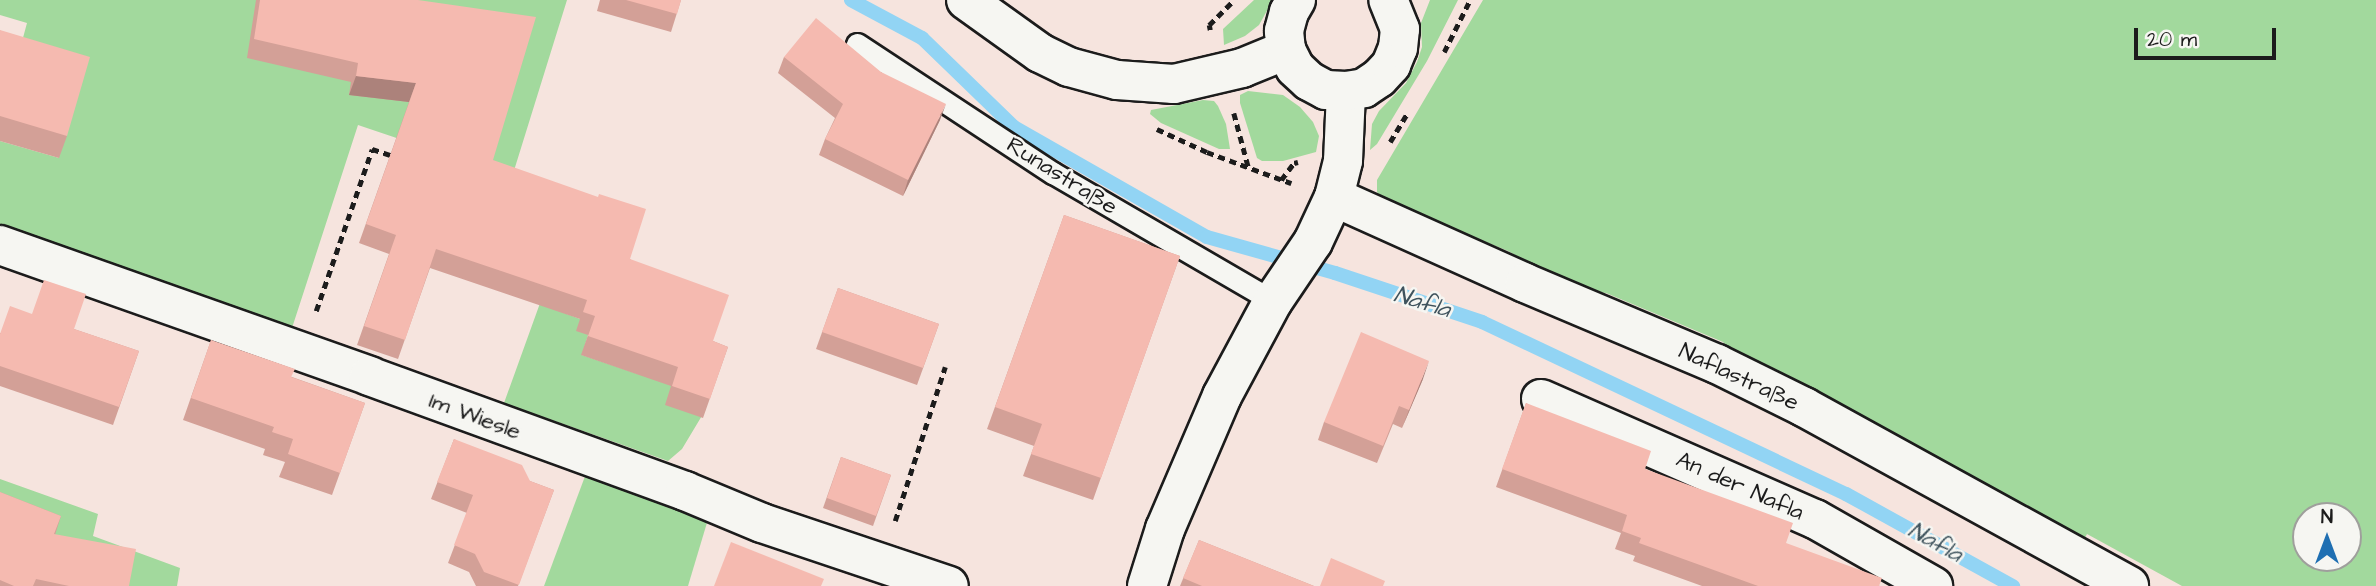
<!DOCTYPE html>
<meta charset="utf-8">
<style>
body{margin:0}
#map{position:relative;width:2376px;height:586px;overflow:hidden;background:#f6e4de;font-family:"Architects Daughter",sans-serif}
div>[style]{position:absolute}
.green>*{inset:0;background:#a2d99d}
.stream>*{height:14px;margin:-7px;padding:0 7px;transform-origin:7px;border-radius:7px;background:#92d4f4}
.path>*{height:4.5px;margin-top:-2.25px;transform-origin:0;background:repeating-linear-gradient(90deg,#1c1c1c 0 7px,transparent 0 12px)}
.roads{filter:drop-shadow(2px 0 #1c1c1c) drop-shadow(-2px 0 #1c1c1c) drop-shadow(0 2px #1c1c1c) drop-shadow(0 -2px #1c1c1c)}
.service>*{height:21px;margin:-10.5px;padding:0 10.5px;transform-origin:10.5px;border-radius:10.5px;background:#f6f6f2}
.minor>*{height:38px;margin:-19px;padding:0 19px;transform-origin:19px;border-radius:19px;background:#f6f6f2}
.tertiary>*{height:38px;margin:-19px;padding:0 19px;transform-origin:19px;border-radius:19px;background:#f6f6f2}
.wall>*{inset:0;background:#d3a097}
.shaded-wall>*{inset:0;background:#ac827b}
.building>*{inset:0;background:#f5bab0}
span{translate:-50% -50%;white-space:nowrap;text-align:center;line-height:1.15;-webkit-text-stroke:5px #f6f6f2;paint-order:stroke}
.street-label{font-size:23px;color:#1c1c1c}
.water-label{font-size:24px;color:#3f535d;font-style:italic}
.north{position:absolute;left:2292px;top:502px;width:70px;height:70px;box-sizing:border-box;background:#f6f6f2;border:2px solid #9f9f9c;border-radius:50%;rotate:0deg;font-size:19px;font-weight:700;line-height:28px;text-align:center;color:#1c1c1c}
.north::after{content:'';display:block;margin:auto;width:24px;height:32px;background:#1f6fb2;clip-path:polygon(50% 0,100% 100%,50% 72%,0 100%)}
.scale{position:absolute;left:2134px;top:28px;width:142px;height:32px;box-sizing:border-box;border:4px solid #1c1c1c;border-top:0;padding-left:9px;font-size:21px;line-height:24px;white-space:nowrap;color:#1c1c1c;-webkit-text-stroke:5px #f6f6f2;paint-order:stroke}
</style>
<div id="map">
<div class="green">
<i style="clip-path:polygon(0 0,567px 0,512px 177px,358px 125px,292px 328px,90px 260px,0 226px,0 141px,59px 158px,17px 60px,27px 23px,0 15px)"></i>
<i style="clip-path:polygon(1254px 0,1273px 0,1259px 25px,1245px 36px,1224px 45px,1223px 29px)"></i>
<i style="clip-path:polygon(1430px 0,1458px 0,1427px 61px,1377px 144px,1370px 150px,1372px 124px,1379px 111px,1406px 83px,1417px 62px,1422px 47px,1421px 23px)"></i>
<i style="clip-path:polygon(evenodd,1483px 0,2376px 0,2376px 586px,2182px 586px,2087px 534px,2082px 543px,1729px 349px,1723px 342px,1606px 293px,1576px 290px,1508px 251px,1384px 201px,1377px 192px,1377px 180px,1483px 0,2306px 516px,2348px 516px,2348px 558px,2306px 558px,2306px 516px)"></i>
<i style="clip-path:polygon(1248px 91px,1283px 95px,1300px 107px,1313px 122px,1319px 136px,1316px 152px,1283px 161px,1262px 161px,1257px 158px,1240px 103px,1240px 95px)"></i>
<i style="clip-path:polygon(1203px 100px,1214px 101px,1218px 106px,1226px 124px,1230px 149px,1219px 149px,1161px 123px,1150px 114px,1151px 110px)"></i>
<i style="clip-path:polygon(557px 256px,559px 311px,580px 319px,588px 335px,582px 355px,638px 374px,642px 365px,706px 409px,682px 449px,668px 461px,504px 403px)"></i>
<i style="clip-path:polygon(587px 471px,709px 516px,688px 586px,544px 586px)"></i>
<i style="clip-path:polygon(0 479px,98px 514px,93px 536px,180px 568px,177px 586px,125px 586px,0 516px)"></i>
</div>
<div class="stream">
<i style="left:851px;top:0;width:81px;rotate:28.2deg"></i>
<i style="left:922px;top:38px;width:128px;rotate:44.1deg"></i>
<i style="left:1014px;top:127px;width:222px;rotate:29.7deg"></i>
<i style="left:1207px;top:237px;width:133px;rotate:15.7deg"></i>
<i style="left:1335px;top:273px;width:155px;rotate:18.4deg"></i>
<i style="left:1482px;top:322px;width:403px;rotate:25.3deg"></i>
<i style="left:1846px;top:494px;width:191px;rotate:28.9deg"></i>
</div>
<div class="path">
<i style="left:1210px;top:30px;width:5px;rotate:-101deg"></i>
<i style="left:1209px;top:25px;width:35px;rotate:-45deg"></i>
<i style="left:1444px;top:52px;width:58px;rotate:-63.4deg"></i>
<i style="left:1234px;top:113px;width:58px;rotate:75deg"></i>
<i style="left:1157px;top:129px;width:55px;rotate:24.7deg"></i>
<i style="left:1207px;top:152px;width:90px;rotate:20.3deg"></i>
<i style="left:1390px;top:142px;width:33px;rotate:-59deg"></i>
<i style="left:1281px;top:180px;width:21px;rotate:-53deg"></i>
<i style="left:1294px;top:163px;width:4px;rotate:-14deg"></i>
<i style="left:316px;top:311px;width:171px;rotate:-70.9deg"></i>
<i style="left:372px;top:149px;width:22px;rotate:18deg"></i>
<i style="left:895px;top:521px;width:162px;rotate:-72deg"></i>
</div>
<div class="roads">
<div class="service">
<i style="left:857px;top:44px;width:235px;rotate:33.4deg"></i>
<i style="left:1053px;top:173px;width:255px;rotate:30.2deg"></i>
</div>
<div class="minor">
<i style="left:966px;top:0;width:91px;rotate:35.6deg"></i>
<i style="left:1040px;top:53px;width:32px;rotate:26deg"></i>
<i style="left:1069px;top:67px;width:50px;rotate:15.2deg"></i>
<i style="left:1117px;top:80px;width:57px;rotate:4deg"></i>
<i style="left:1174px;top:84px;width:70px;rotate:-13.2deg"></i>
<i style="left:1242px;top:68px;width:48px;rotate:-22.2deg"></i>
<i style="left:1334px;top:197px;width:209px;rotate:24.2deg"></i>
<i style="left:1525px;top:283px;width:208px;rotate:22.9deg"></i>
<i style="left:1717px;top:364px;width:97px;rotate:26.3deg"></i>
<i style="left:1804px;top:407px;width:371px;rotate:28.8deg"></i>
<i style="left:0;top:245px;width:392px;rotate:19.5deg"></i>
<i style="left:369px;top:376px;width:336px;rotate:20deg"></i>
<i style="left:685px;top:491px;width:83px;rotate:22.6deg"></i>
<i style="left:762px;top:523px;width:197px;rotate:18.6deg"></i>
<i style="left:1541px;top:399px;width:299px;rotate:23.7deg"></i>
<i style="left:1815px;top:519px;width:136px;rotate:29.6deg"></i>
<i style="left:1147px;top:586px;width:60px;rotate:-72.5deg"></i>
<i style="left:1165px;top:529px;width:145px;rotate:-66.8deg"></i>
<i style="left:1222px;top:396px;width:108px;rotate:-61.8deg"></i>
<i style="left:1273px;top:301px;width:71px;rotate:-55.9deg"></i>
<i style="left:1313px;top:242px;width:50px;rotate:-65deg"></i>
<i style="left:1334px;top:197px;width:37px;rotate:-76deg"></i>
<i style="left:1343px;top:161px;width:70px;rotate:-87.5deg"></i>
</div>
<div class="tertiary">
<i style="left:1296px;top:0;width:14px;rotate:120deg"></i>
<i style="left:1289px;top:12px;width:20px;rotate:105deg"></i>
<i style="left:1284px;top:31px;width:19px;rotate:84deg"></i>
<i style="left:1286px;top:50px;width:20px;rotate:63deg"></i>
<i style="left:1295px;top:68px;width:19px;rotate:43deg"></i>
<i style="left:1309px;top:81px;width:19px;rotate:28deg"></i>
<i style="left:1326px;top:90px;width:20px;rotate:3deg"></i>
<i style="left:1346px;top:91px;width:18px;rotate:-9deg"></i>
<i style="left:1364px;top:88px;width:18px;rotate:-34deg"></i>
<i style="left:1379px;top:78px;width:18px;rotate:-47deg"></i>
<i style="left:1391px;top:65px;width:18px;rotate:-68deg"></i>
<i style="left:1398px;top:48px;width:19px;rotate:-84deg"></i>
<i style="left:1400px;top:29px;width:31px;rotate:-112deg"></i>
</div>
</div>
<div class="wall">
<i style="clip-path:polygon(256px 0,418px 0,493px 160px,630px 259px,713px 341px,728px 347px,703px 418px,665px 405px,671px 386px,581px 355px,588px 335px,576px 331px,580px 319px,430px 268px,398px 359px,357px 345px,389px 254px,359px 243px,409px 102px,349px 95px,351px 82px,247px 58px)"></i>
<i style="clip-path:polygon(600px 0,681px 0,671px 32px,597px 11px)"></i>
<i style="clip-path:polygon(0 30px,67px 136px,59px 158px,0 141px)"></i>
<i style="clip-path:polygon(784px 57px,881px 72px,940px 120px,903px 196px,819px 155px,825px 139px,835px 118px,778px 73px)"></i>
<i style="clip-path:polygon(1064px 215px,1180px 256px,1093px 500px,1023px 476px,1034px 446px,987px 429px)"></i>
<i style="clip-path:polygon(838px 288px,939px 324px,917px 385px,816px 349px)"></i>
<i style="clip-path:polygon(74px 329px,139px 351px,113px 425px,0 386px,0 333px)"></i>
<i style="clip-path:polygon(211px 340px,292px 377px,365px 403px,332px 495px,279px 477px,285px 462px,263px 455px,265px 449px,183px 420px)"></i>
<i style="clip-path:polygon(1423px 379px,1402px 428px,1393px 424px,1377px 463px,1318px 440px,1324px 422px)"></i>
<i style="clip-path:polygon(1526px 403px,1645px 469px,1786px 544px,1880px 586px,1702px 586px,1633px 561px,1635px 556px,1615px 549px,1621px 533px,1496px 487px)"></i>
<i style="clip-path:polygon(454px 439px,530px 481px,554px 490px,518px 586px,476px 586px,469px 572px,448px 563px,467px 513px,431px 499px)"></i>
<i style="clip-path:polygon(841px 457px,891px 475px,873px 526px,823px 508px)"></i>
<i style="clip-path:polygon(0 492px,61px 516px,55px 535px,129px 586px,0 586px)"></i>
<i style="clip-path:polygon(1199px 540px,1314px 586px,1180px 586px)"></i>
</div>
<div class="shaded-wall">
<i style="clip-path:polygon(356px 76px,416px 83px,409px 102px,349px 95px)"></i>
<i style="clip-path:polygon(946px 104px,940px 120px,903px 196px,908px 180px)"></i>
<i style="clip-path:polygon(1429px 361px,1423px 379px,1402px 428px,1409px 410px)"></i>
</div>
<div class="building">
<i style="clip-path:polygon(260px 0,418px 0,536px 17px,493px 160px,598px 197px,599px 194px,646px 209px,630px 259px,729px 295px,713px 341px,728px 347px,710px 399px,672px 386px,678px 367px,588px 336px,595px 316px,583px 312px,587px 300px,436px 249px,405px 340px,364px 326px,396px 235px,366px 224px,416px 83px,356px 76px,358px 63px,254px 39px)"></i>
<i style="clip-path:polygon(626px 0,681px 0,677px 14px)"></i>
<i style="clip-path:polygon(816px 18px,881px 72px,946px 104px,908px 180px,825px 139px,843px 104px,784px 57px)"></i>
<i style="clip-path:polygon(0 30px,90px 57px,67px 136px,0 116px)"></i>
<i style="clip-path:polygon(1064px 215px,1180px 256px,1101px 478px,1031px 454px,1042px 424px,995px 407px)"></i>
<i style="clip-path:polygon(44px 280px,86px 294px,74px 329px,139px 351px,119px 407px,0 366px,0 334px,10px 306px,32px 314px)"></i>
<i style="clip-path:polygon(838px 288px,939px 324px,923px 368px,822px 332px)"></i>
<i style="clip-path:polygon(1361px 332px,1429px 361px,1409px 410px,1399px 406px,1383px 446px,1324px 422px)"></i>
<i style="clip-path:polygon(211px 340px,295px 369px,291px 377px,365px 403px,340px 473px,288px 454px,293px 439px,272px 432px,274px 427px,191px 398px)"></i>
<i style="clip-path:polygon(1526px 403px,1651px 451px,1645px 469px,1793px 523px,1786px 543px,1882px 578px,1879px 586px,1880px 586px,1758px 586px,1639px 543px,1641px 538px,1622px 531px,1627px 515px,1502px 469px)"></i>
<i style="clip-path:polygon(454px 439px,522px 465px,530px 481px,554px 490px,519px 585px,484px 572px,475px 554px,454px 545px,473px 495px,437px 482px)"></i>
<i style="clip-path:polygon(841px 457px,891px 475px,876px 516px,827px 498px)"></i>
<i style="clip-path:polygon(0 492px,61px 516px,54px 534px,136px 549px,129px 586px,69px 586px,36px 579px,33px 586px,14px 586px,0 580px)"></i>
<i style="clip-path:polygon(1199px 540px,1314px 586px,1202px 586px,1183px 578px)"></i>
<i style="clip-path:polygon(731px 542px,824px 579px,821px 586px,714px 586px)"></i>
<i style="clip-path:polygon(1331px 558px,1385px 581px,1383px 586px,1320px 586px)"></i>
</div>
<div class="street-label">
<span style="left:1062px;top:176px;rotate:32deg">Runastraße</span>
<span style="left:1739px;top:377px;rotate:25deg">Naflastraße</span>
<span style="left:475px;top:416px;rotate:20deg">Im Wiesle</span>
<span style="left:1740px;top:486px;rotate:24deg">An der Nafla</span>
</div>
<div class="water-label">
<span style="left:1422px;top:303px;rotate:17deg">Nafla</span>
<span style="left:1935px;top:543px;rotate:29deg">Nafla</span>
</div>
<div class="north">N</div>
<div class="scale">20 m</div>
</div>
